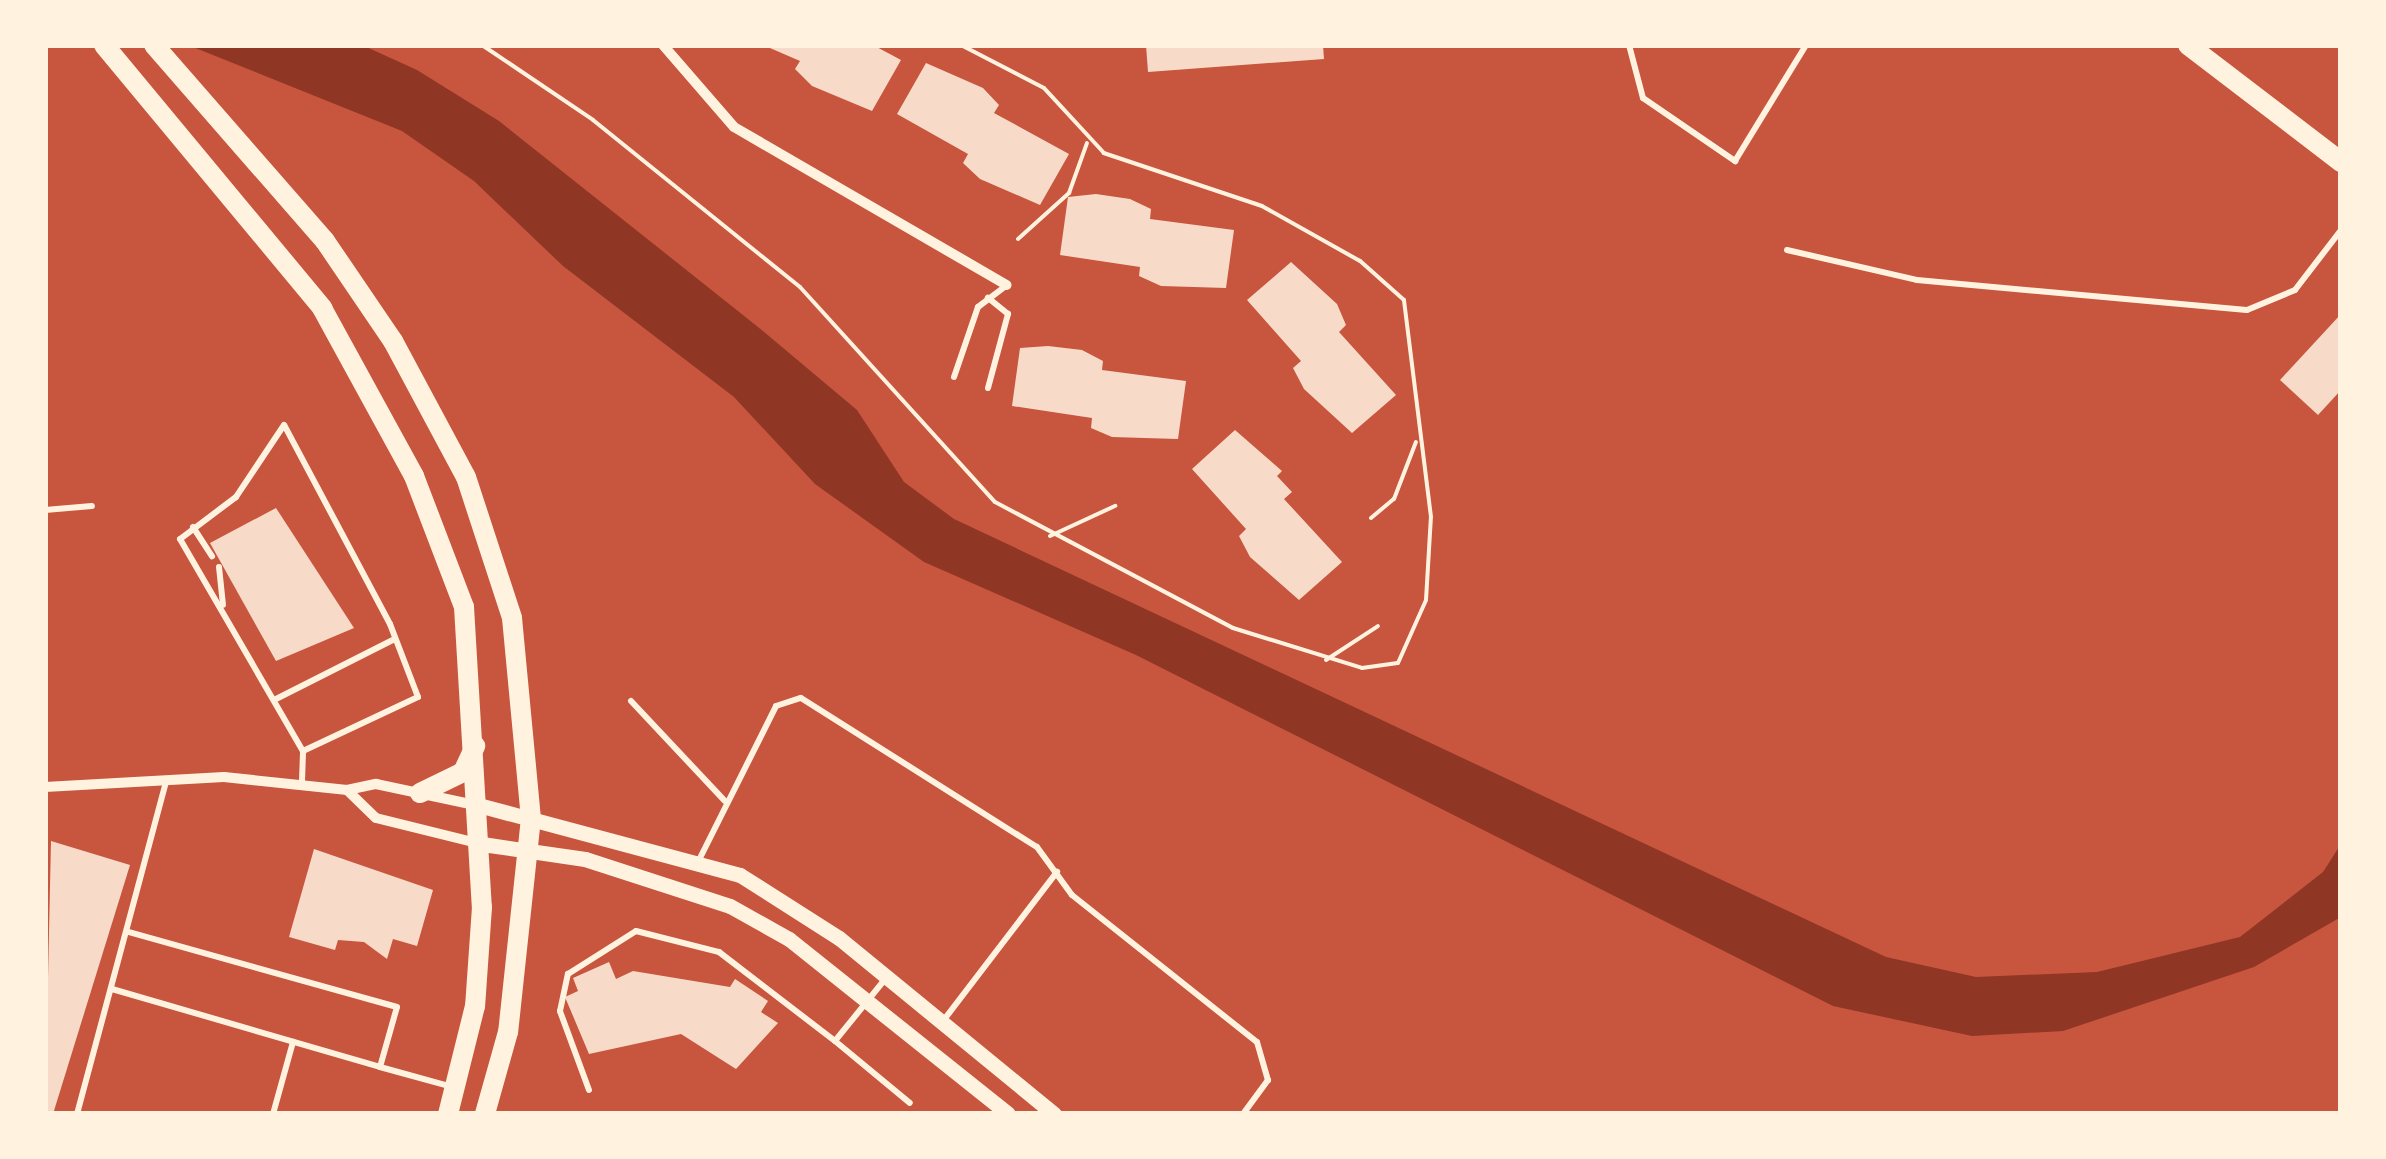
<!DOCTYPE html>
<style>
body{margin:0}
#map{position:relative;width:2386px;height:1159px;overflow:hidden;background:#c8553d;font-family:"Crimson Pro",serif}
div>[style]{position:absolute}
.water>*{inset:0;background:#8f3625}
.building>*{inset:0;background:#f7dbc8}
.path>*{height:4px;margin:-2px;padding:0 2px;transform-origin:2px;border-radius:2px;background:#fff3e0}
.service>*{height:6px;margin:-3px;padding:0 3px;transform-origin:3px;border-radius:3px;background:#fff3e0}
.minor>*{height:10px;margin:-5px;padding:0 5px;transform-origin:5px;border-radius:5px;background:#fff3e0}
.tertiary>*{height:15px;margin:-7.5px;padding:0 7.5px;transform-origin:7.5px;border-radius:7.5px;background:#fff3e0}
.primary>*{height:20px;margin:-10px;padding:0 10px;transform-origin:10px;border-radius:10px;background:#fff3e0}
span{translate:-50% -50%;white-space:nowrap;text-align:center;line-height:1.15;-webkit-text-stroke:8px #fff3e0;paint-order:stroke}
.frame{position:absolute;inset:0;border:48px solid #fff3e0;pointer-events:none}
</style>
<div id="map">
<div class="water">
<i style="clip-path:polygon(188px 45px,362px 45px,417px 70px,499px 121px,758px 327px,857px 410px,904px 482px,954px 519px,1886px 957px,1976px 977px,2097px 972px,2240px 937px,2323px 872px,2341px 844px,2341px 917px,2254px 967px,2063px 1031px,1972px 1036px,1833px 1006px,1136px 655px,924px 562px,815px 484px,734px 397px,563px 266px,474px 181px,402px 131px)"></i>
</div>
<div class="building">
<i style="clip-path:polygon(763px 45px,873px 45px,901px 60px,872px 111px,812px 86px,795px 69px,800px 61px)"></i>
<i style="clip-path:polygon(1146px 45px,1323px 45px,1324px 59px,1148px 72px)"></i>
<i style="clip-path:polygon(926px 63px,983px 88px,999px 105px,994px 113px,1069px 154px,1040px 205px,980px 179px,963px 163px,968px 154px,897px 114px)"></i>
<i style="clip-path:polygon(1096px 194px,1130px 199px,1151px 209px,1150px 219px,1234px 230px,1226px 288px,1161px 286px,1139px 276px,1140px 267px,1060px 255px,1068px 197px)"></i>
<i style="clip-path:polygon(1291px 262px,1337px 304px,1346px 325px,1339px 332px,1396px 395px,1352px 433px,1304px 389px,1293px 368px,1301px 361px,1247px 300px)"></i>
<i style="clip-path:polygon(2341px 314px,2341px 390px,2318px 415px,2280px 380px)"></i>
<i style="clip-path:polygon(1048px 346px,1082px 350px,1103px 361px,1102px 370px,1186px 381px,1178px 439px,1112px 437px,1091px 428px,1092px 418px,1012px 406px,1020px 348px)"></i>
<i style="clip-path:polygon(1235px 430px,1282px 471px,1277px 476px,1292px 492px,1284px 499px,1342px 562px,1299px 600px,1250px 557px,1239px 536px,1246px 529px,1192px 469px)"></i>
<i style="clip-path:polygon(276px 508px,354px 628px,276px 661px,210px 543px)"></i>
<i style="clip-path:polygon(51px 841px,130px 865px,53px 1114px,45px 1114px)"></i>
<i style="clip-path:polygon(314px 849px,433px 890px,417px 946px,393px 939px,387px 959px,364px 942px,338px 940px,335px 950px,289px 937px)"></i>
<i style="clip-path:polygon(609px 962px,616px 979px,633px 971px,730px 987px,735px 979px,768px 1001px,761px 1012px,778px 1023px,736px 1069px,681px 1034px,589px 1054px,565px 997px,578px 991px,573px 978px)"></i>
</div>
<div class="path">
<i style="left:482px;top:45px;width:134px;rotate:34deg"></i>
<i style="left:593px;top:120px;width:266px;rotate:38.9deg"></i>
<i style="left:800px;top:287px;width:290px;rotate:47.8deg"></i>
<i style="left:995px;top:502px;width:269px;rotate:27.9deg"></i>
<i style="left:1233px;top:628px;width:135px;rotate:17.2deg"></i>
<i style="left:1362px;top:668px;width:36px;rotate:-8deg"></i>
<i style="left:1398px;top:663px;width:69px;rotate:-66deg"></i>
<i style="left:1426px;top:600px;width:83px;rotate:-86.6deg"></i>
<i style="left:1431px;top:517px;width:219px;rotate:-97.1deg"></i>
<i style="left:1404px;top:300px;width:59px;rotate:-138.4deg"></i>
<i style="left:1360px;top:261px;width:112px;rotate:-150.7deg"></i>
<i style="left:1262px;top:206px;width:167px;rotate:-161.5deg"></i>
<i style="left:1104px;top:153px;width:88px;rotate:-132.7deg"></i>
<i style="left:1044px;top:88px;width:93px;rotate:-152.6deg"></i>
<i style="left:1018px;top:239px;width:69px;rotate:-42deg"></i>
<i style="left:1069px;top:193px;width:53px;rotate:-70.2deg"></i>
<i style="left:1371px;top:518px;width:30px;rotate:-40deg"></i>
<i style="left:1394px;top:499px;width:61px;rotate:-68.9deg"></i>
<i style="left:1050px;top:536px;width:72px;rotate:-24.8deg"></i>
<i style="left:1326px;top:660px;width:62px;rotate:-33.2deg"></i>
</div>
<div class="service">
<i style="left:1629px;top:45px;width:55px;rotate:75.2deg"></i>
<i style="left:1643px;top:98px;width:112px;rotate:34.4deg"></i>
<i style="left:1735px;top:161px;width:136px;rotate:-58.5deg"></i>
<i style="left:1787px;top:250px;width:133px;rotate:13deg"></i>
<i style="left:1917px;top:280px;width:331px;rotate:5.2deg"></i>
<i style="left:2247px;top:310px;width:52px;rotate:-22.6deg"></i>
<i style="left:2295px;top:290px;width:76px;rotate:-52.5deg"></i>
<i style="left:954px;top:377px;width:74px;rotate:-71.1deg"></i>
<i style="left:978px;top:307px;width:35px;rotate:-37deg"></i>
<i style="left:988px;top:388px;width:77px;rotate:-74.9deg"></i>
<i style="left:1008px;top:314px;width:26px;rotate:-141deg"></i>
<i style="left:45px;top:510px;width:47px;rotate:-4.9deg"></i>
<i style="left:193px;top:527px;width:35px;rotate:57deg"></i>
<i style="left:219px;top:567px;width:38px;rotate:84deg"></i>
<i style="left:276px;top:699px;width:133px;rotate:-26.8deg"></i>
<i style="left:631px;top:701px;width:137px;rotate:46.8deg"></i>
<i style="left:302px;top:781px;width:30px;rotate:-88deg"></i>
<i style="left:303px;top:751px;width:127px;rotate:-25.2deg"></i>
<i style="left:418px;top:697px;width:78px;rotate:-111deg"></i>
<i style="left:390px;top:624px;width:225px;rotate:-118deg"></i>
<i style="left:284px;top:425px;width:87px;rotate:123.7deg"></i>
<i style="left:236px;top:497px;width:70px;rotate:143.1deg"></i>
<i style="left:180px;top:539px;width:245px;rotate:59.9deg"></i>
<i style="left:699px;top:860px;width:172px;rotate:-63.4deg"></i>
<i style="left:776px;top:706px;width:26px;rotate:-18deg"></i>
<i style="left:801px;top:698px;width:279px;rotate:32.3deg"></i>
<i style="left:1037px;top:847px;width:59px;rotate:53.9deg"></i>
<i style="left:1072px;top:895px;width:236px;rotate:38.5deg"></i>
<i style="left:1257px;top:1042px;width:40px;rotate:74deg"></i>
<i style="left:1268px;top:1080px;width:42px;rotate:126.3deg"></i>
<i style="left:886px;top:978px;width:81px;rotate:129deg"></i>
<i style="left:835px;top:1041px;width:97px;rotate:39.6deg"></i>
<i style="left:112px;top:989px;width:279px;rotate:16.2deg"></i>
<i style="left:380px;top:1067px;width:62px;rotate:-74.2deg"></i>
<i style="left:397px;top:1007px;width:279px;rotate:-164.4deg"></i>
<i style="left:943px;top:1021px;width:188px;rotate:-52.6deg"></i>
<i style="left:380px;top:1067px;width:72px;rotate:15.4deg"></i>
<i style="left:589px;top:1090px;width:84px;rotate:-110.2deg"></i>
<i style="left:560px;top:1011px;width:38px;rotate:-78deg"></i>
<i style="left:568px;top:974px;width:80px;rotate:-32.3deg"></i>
<i style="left:636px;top:931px;width:86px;rotate:14.2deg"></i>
<i style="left:719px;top:952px;width:146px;rotate:37.5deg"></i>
<i style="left:77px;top:1114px;width:345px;rotate:-75deg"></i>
<i style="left:273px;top:1114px;width:75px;rotate:-74.5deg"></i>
</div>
<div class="minor">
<i style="left:663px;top:45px;width:108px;rotate:49.1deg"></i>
<i style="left:734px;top:127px;width:315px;rotate:30.1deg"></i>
<i style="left:45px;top:787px;width:179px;rotate:-3.2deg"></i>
<i style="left:224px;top:777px;width:124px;rotate:6deg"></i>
<i style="left:347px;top:790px;width:30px;rotate:-12deg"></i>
<i style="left:376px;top:784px;width:101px;rotate:12deg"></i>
<i style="left:347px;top:790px;width:40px;rotate:44deg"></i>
<i style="left:376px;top:818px;width:104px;rotate:13.9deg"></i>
</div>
<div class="tertiary">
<i style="left:482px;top:806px;width:267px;rotate:15deg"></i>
<i style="left:740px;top:875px;width:117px;rotate:32.5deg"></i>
<i style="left:839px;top:938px;width:278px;rotate:39.3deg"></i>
<i style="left:482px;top:844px;width:104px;rotate:8.3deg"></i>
<i style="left:585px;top:859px;width:152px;rotate:18deg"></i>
<i style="left:730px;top:906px;width:68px;rotate:29.2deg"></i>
<i style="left:789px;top:939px;width:280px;rotate:38.6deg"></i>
</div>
<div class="primary">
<i style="left:104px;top:45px;width:342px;rotate:50.3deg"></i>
<i style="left:322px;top:308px;width:192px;rotate:61.3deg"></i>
<i style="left:414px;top:476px;width:140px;rotate:69.1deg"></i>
<i style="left:464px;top:607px;width:301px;rotate:86.6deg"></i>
<i style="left:482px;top:907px;width:99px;rotate:94deg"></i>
<i style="left:475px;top:1006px;width:111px;rotate:104deg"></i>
<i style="left:154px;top:45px;width:260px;rotate:48.9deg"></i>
<i style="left:325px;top:241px;width:121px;rotate:55.8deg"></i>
<i style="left:393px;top:341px;width:154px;rotate:61.8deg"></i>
<i style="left:466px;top:477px;width:148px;rotate:71.9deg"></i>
<i style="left:512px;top:618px;width:201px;rotate:84.6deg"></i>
<i style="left:531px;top:818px;width:215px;rotate:96.1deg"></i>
<i style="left:508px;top:1032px;width:85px;rotate:105.7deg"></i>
<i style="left:2188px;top:45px;width:193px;rotate:37.4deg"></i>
<i style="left:420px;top:793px;width:48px;rotate:-26deg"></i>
<i style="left:463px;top:772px;width:29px;rotate:-65deg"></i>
</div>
<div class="frame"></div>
</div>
